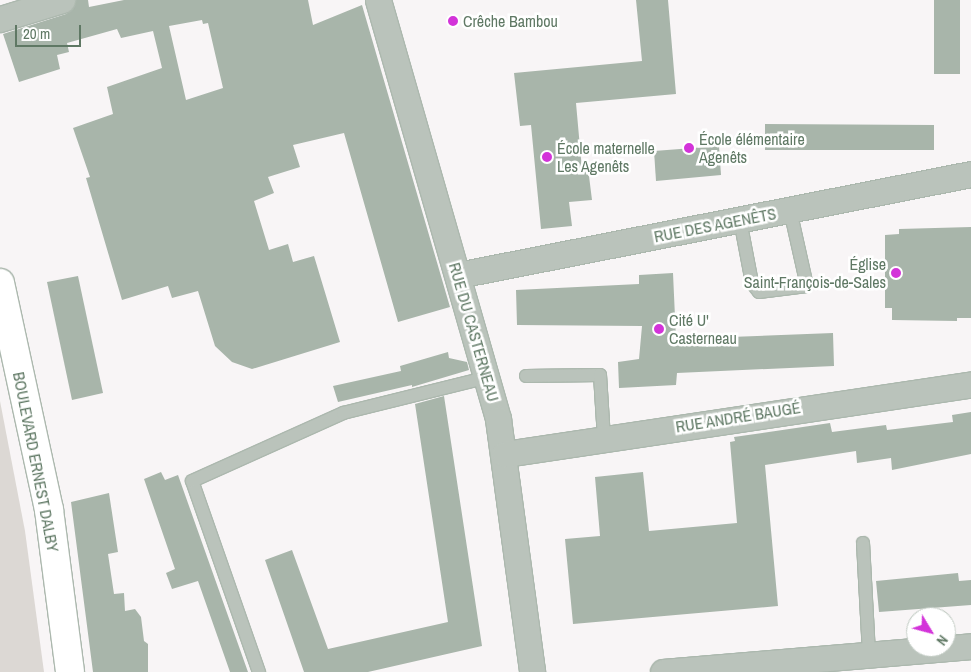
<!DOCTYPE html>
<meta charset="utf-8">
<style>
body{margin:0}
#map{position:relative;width:971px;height:672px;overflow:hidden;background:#f8f5f6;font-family:"Archivo Narrow",sans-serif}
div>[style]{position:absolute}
.green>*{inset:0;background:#dcd8d4}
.building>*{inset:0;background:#a8b5aa}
.roads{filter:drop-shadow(1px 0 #acb8ae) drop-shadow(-1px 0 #acb8ae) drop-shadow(0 1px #acb8ae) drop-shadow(0 -1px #acb8ae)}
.lane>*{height:12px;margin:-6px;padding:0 6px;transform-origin:6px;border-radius:6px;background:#bac3bb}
.street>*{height:25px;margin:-12.5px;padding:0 12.5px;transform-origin:12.5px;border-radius:12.5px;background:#bac3bb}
.secondary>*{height:28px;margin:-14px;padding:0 14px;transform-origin:14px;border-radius:14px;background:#fff}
.dots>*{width:14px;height:14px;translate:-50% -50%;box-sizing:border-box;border:2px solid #fff;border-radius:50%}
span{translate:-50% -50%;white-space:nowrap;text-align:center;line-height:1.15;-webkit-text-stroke:5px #fff;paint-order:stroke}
.poi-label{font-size:16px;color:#5f7864}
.left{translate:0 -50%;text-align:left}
.right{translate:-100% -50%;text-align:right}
.street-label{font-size:16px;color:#5f7864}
.north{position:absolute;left:906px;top:607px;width:50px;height:50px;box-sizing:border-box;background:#fff;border:1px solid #bfc9c1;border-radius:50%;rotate:127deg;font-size:14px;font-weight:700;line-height:20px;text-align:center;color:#5f7864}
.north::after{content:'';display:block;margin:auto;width:18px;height:22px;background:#d333d9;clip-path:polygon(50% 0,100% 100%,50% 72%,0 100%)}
.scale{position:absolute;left:15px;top:25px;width:66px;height:22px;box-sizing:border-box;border:2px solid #5f7864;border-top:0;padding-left:6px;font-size:15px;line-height:18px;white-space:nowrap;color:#5f7864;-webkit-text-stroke:4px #fff;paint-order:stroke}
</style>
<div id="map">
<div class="green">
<i style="clip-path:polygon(0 401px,25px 531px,44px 672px,0 672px)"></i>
</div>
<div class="building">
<i style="clip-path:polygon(evenodd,76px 0,88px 0,89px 7px,124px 0,308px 0,313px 25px,362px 5px,450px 307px,398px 322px,344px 133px,293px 145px,300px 167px,268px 177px,274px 193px,254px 201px,269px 250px,288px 244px,293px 262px,314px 256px,340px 342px,252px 369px,232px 362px,215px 346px,198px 291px,172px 298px,168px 286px,122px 300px,86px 178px,90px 177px,73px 128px,113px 114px,107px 87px,162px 68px,153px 31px,121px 38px,117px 29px,67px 43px,69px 52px,57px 55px,60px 69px,19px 82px,3px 34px,66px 14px,73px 9px,76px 0,202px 20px,203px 24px,208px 23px,223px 88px,186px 100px,169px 26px,202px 20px)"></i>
<i style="clip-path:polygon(636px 0,668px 0,676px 94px,576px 103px,582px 170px,588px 168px,592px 200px,569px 202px,572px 226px,541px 229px,531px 125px,520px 126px,514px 73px,642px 61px)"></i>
<i style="clip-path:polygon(934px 0,960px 0,960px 74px,934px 74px)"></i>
<i style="clip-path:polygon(765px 124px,934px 125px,934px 150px,765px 150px)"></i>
<i style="clip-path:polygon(719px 146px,721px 175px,656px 181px,654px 151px)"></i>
<i style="clip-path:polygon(971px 227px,971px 318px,957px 318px,957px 321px,892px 320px,892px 308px,885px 308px,885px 235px,899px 234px,899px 229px)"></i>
<i style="clip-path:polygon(673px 273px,676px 339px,833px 333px,834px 366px,677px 373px,676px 385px,619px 388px,618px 362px,639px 359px,642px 326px,517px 325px,516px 290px,639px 284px,639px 275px)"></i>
<i style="clip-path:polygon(78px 276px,103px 393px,72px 400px,47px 282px)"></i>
<i style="clip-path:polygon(448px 352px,449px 358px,467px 362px,469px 370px,412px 387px,412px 385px,338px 402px,333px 386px,401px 371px,400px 366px)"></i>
<i style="clip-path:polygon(444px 396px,482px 646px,368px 672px,304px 672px,265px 560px,292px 550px,328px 649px,448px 622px,415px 404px)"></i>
<i style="clip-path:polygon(971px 412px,971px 454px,892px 470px,891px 458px,857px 463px,856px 451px,765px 465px,778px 606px,573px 624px,565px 539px,600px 536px,595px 477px,643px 472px,649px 531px,737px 523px,730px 442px,735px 441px,734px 437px,830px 423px,832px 432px,886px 425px,887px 430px,953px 422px,952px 415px)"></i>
<i style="clip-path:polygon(161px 472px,165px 480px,178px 475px,248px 672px,230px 672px,198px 581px,172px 589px,166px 573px,175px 569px,144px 479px)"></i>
<i style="clip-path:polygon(109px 493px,118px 552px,108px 554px,114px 594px,124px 593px,125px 611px,135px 609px,141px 617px,144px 641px,148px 644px,148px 672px,93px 672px,71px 502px)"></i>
<i style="clip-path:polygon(958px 573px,959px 581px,971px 580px,971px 605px,879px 612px,876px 581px)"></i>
</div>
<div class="roads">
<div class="lane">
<i style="left:740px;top:220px;width:64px;rotate:79.2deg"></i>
<i style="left:752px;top:283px;width:11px;rotate:52deg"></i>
<i style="left:759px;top:292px;width:48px;rotate:-7.1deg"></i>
<i style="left:807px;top:286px;width:78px;rotate:-102.6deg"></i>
<i style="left:526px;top:376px;width:74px;rotate:-0.8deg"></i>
<i style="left:600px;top:375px;width:63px;rotate:86.4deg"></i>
<i style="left:863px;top:543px;width:112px;rotate:86.9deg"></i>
<i style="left:259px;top:672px;width:202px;rotate:-109.3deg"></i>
<i style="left:192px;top:481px;width:166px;rotate:-24.2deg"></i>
<i style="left:343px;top:413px;width:149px;rotate:-13.9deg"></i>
</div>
<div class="street">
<i style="left:378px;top:0;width:436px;rotate:74deg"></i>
<i style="left:498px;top:419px;width:255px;rotate:82.3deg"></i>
<i style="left:0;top:19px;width:65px;rotate:-17deg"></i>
<i style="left:458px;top:275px;width:523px;rotate:-11.14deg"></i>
<i style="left:505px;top:454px;width:471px;rotate:-8.5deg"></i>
<i style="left:663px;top:672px;width:309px;rotate:-4.8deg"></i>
</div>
<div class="secondary">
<i style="left:0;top:283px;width:232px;rotate:77.8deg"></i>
<i style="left:49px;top:510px;width:163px;rotate:82.6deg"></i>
</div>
</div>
<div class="dots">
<i style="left:453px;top:21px;background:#d333d9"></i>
<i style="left:689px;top:148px;background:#d333d9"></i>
<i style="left:547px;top:157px;background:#d333d9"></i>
<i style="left:896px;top:273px;background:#d333d9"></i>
<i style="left:659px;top:329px;background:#d333d9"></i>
</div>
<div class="poi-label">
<span class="left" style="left:463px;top:21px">Crêche Bambou</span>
<span class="left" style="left:699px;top:148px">École élémentaire<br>Agenêts</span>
<span class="left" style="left:557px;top:157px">École maternelle<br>Les Agenêts</span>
<span class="right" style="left:886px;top:273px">Église<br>Saint-François-de-Sales</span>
<span class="left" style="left:669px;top:329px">Cité U'<br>Casterneau</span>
</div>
<div class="street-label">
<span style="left:715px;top:225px;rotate:-11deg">RUE DES AGENÊTS</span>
<span style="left:474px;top:332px;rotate:74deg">RUE DU CASTERNEAU</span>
<span style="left:738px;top:417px;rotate:-9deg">RUE ANDRÉ BAUGÉ</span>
<span style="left:36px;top:462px;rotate:79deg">BOULEVARD ERNEST DALBY</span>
</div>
<div class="north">N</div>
<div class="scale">20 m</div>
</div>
